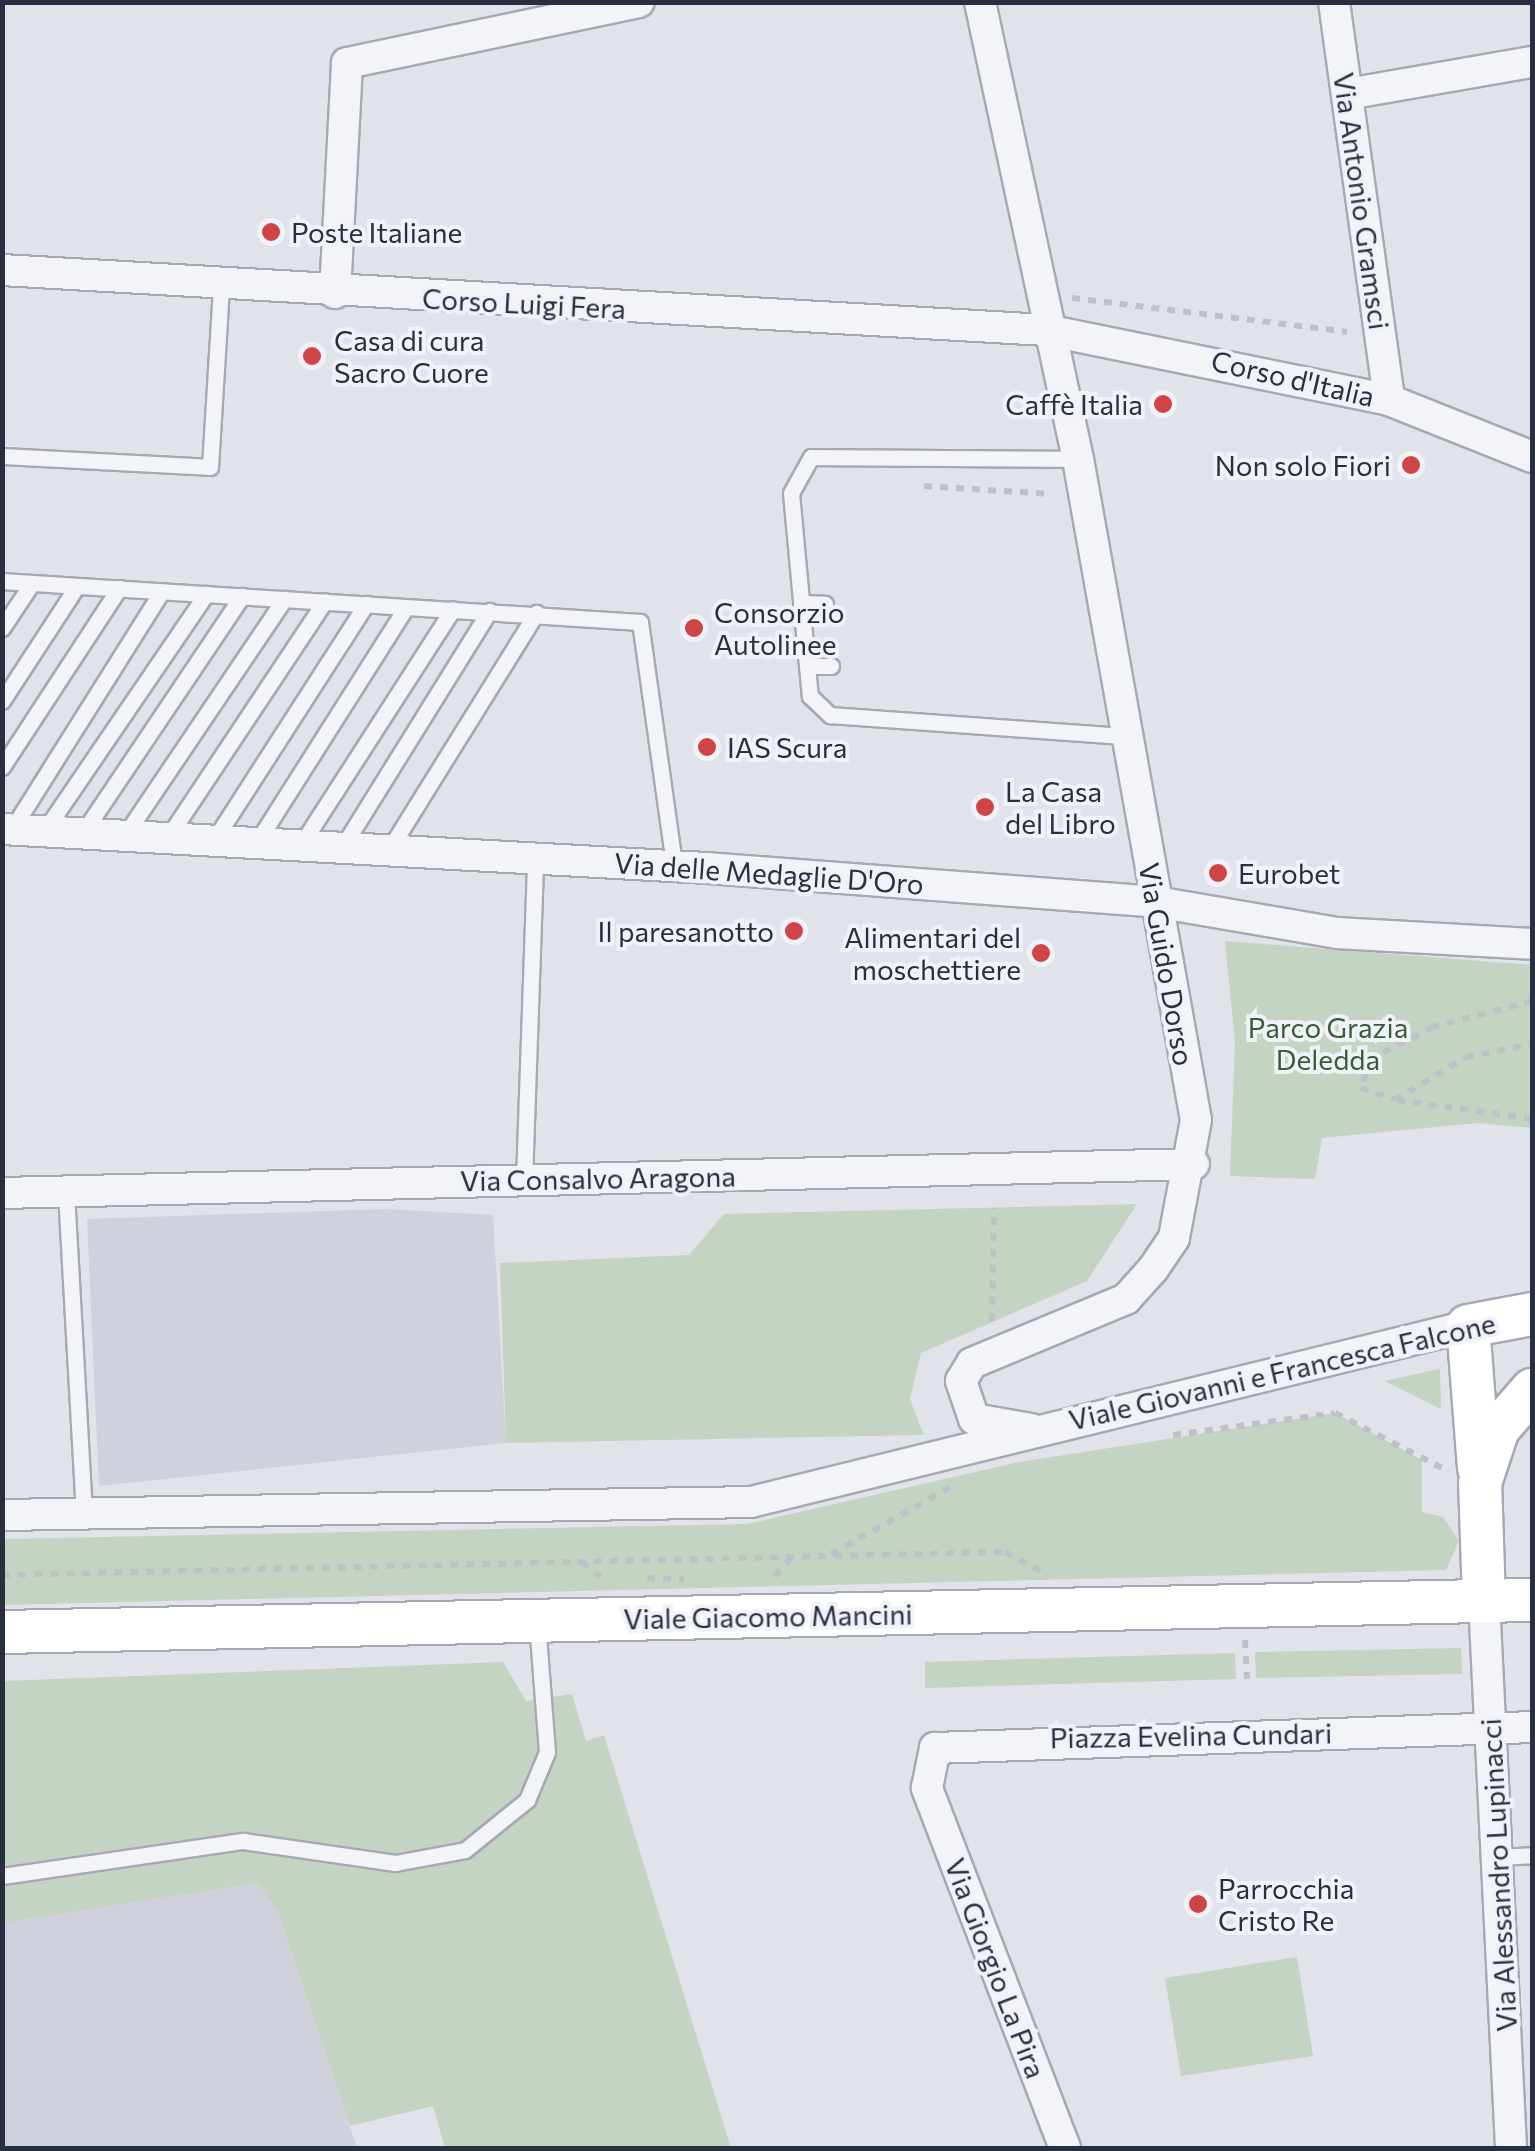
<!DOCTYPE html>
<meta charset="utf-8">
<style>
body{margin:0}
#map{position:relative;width:1535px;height:2151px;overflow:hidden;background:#e1e3ea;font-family:Commissioner,sans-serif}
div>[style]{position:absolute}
.built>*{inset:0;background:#cfd2dc}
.green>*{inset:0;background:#c4d3c2}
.path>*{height:6px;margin-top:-3px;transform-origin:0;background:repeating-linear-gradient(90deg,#bec1c8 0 8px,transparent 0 16px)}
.roads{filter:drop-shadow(2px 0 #a6a9b4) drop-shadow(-2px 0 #a6a9b4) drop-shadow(0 2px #a6a9b4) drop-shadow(0 -2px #a6a9b4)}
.lane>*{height:15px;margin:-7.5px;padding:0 7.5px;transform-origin:7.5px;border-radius:7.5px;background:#f3f4f8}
.street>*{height:30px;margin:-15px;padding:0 15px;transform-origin:15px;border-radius:15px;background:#f3f4f8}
.secondary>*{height:42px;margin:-21px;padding:0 21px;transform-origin:21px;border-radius:21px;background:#fff}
.dots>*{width:28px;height:28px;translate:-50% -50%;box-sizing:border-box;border:5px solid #f0f2f7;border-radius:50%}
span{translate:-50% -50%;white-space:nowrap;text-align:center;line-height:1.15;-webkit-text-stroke:8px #f0f2f7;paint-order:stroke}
.street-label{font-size:28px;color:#292e41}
.poi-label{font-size:28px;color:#292e41}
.left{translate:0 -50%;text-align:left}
.right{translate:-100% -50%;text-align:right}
.park-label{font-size:28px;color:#385d36}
.frame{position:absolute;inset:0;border:5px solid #292e41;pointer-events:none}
</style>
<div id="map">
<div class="built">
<i style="clip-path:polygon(386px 1209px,493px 1215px,506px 1443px,99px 1486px,87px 1219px)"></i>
<i style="clip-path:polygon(258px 1883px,278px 1912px,357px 2148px,3px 2148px,3px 1923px)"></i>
</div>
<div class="green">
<i style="clip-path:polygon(1225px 941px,1532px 965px,1532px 1128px,1477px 1123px,1322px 1138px,1315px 1179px,1230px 1176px,1235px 1041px)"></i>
<i style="clip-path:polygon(1137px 1204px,1087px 1281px,921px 1353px,910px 1399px,924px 1435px,506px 1443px,500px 1263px,689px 1255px,724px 1214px)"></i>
<i style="clip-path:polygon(1440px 1369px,1441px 1409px,1385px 1381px,1439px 1369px)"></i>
<i style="clip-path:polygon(1335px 1413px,1422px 1460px,1422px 1512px,1443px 1517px,1459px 1541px,1446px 1570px,3px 1605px,3px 1539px,747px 1524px,1019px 1462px)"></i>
<i style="clip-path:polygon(1461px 1648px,1462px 1674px,1256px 1678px,1255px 1652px)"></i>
<i style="clip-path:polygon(1235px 1653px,1236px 1679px,925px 1688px,925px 1662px)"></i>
<i style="clip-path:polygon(503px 1662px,526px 1701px,572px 1694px,586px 1741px,604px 1735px,731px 2148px,445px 2148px,433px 2106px,350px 2126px,278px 1912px,258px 1883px,3px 1923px,3px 1681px)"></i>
<i style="clip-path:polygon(1297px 1957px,1313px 2056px,1181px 2076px,1165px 1978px)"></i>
</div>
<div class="path">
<i style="left:1072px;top:298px;width:277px;rotate:7deg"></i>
<i style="left:924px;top:486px;width:127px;rotate:3.6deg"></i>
<i style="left:1532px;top:1001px;width:102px;rotate:165.3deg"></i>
<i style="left:1433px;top:1027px;width:70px;rotate:152.7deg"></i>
<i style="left:1371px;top:1059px;width:31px;rotate:109deg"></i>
<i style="left:1361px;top:1088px;width:36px;rotate:19deg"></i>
<i style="left:1395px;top:1100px;width:83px;rotate:-31.2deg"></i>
<i style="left:1466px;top:1057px;width:67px;rotate:-11.1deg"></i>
<i style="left:1397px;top:1100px;width:136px;rotate:8deg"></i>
<i style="left:992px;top:1321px;width:113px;rotate:-89deg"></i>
<i style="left:1173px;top:1435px;width:163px;rotate:-7.7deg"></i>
<i style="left:1335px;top:1413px;width:123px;rotate:27.2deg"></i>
<i style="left:831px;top:1554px;width:137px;rotate:-29.2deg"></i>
<i style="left:582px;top:1562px;width:32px;rotate:39deg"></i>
<i style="left:2px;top:1575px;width:1003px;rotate:-1.31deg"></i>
<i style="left:1005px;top:1552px;width:45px;rotate:27.7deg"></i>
<i style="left:775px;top:1576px;width:26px;rotate:-47deg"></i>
<i style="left:647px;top:1578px;width:37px;rotate:2deg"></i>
<i style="left:1245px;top:1640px;width:39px;rotate:87deg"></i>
</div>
<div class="roads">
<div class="lane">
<i style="left:2px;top:456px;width:208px;rotate:3deg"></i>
<i style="left:210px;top:467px;width:181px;rotate:-86.5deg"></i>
<i style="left:1078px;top:459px;width:267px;rotate:-179.6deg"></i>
<i style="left:811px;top:457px;width:41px;rotate:119.1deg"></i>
<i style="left:791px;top:493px;width:204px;rotate:84.7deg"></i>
<i style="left:810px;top:696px;width:28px;rotate:44deg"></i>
<i style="left:830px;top:715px;width:297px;rotate:4.1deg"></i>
<i style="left:2px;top:581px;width:639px;rotate:3.68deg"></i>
<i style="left:640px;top:622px;width:245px;rotate:82deg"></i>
<i style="left:801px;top:603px;width:24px;rotate:2deg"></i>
<i style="left:2px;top:628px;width:54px;rotate:-56.3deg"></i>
<i style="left:807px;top:666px;width:24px"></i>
<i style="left:2px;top:701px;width:137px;rotate:-56.9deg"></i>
<i style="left:2px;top:767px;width:214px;rotate:-56.8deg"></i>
<i style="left:12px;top:829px;width:281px;rotate:-57.8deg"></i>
<i style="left:45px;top:830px;width:286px;rotate:-55.7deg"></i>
<i style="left:82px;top:834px;width:287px;rotate:-56.1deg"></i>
<i style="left:125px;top:835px;width:285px;rotate:-56deg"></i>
<i style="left:168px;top:837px;width:283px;rotate:-56.4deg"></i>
<i style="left:214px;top:840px;width:281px;rotate:-57.2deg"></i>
<i style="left:257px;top:842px;width:278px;rotate:-57.6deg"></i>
<i style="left:302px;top:843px;width:278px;rotate:-57.2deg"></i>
<i style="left:343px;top:846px;width:277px;rotate:-58.1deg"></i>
<i style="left:390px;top:848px;width:277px;rotate:-58.1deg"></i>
<i style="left:524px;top:1180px;width:323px;rotate:-88deg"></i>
<i style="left:66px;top:1192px;width:322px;rotate:86.8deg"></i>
<i style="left:1497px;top:1857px;width:35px;rotate:-3deg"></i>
<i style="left:2px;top:1876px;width:244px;rotate:-8.3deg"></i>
<i style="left:243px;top:1841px;width:154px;rotate:8.2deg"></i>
<i style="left:395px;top:1863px;width:71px;rotate:-10.5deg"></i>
<i style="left:465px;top:1850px;width:80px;rotate:-38.9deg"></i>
<i style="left:527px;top:1800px;width:52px;rotate:-67.4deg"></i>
<i style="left:547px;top:1752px;width:129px;rotate:-94.4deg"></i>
</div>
<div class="street">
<i style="left:980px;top:2px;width:467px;rotate:77.9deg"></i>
<i style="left:1078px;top:459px;width:671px;rotate:79.88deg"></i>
<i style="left:1196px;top:1120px;width:120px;rotate:100.6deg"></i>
<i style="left:1174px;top:1238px;width:37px;rotate:124deg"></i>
<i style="left:1153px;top:1269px;width:40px;rotate:132deg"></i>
<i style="left:1126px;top:1299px;width:167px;rotate:157.4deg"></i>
<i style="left:972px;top:1363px;width:21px;rotate:121deg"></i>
<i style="left:961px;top:1381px;width:40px;rotate:71.1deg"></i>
<i style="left:974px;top:1419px;width:58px;rotate:10deg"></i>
<i style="left:1334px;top:2px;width:402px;rotate:82.1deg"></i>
<i style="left:1348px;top:94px;width:187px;rotate:-9.9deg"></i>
<i style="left:2px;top:270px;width:1046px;rotate:3.29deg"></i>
<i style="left:1046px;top:330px;width:350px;rotate:11.5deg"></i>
<i style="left:1389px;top:400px;width:154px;rotate:21.7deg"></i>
<i style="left:335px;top:293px;width:230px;rotate:-87deg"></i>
<i style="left:347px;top:63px;width:298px;rotate:-11.8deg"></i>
<i style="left:2px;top:829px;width:706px;rotate:3.17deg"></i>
<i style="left:707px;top:868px;width:450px;rotate:4.3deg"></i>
<i style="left:1156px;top:902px;width:184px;rotate:9.7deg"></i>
<i style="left:1337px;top:933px;width:195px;rotate:3.2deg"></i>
<i style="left:2px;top:1193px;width:1192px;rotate:-1.39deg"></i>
<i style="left:2px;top:1515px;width:749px;rotate:-0.99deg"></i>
<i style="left:751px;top:1502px;width:738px;rotate:-13.79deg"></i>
<i style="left:1484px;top:1601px;width:548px;rotate:87.17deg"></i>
<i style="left:1065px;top:2148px;width:386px;rotate:-111deg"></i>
<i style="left:927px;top:1788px;width:41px;rotate:-78.7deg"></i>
<i style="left:935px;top:1748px;width:597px;rotate:-2.01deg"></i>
</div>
<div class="secondary">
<i style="left:1479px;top:1468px;width:142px;rotate:-94.4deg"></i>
<i style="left:1468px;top:1326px;width:65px;rotate:-10.6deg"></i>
<i style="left:1484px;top:1601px;width:118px;rotate:-91.9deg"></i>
<i style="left:1480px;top:1483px;width:57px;rotate:-71.6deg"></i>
<i style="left:1498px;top:1429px;width:52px;rotate:-48.9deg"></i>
<i style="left:2px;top:1632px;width:1530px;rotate:-1.2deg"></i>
</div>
</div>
<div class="dots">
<i style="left:271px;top:232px;background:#cf4547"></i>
<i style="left:312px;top:356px;background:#cf4547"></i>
<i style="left:1163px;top:404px;background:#cf4547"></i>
<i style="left:1411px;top:465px;background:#cf4547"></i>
<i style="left:694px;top:628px;background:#cf4547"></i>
<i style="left:707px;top:747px;background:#cf4547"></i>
<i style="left:985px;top:807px;background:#cf4547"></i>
<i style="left:1218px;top:873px;background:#cf4547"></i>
<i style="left:794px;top:931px;background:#cf4547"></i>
<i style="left:1041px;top:953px;background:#cf4547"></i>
<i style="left:1198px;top:1904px;background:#cf4547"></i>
</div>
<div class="street-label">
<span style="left:1362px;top:201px;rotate:82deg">Via Antonio Gramsci</span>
<span style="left:524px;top:303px;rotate:3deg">Corso Luigi Fera</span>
<span style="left:1293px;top:378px;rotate:13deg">Corso d'Italia</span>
<span style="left:769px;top:873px;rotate:4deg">Via delle Medaglie D'Oro</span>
<span style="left:1167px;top:964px;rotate:80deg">Via Guido Dorso</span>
<span style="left:598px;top:1178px;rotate:-1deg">Via Consalvo Aragona</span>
<span style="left:1282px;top:1371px;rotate:-13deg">Viale Giovanni e Francesca Falcone</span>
<span style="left:768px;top:1616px;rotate:-1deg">Viale Giacomo Mancini</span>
<span style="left:1191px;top:1735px;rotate:-1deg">Piazza Evelina Cundari</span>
<span style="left:1498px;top:1875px;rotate:-93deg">Via Alessandro Lupinacci</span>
<span style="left:996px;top:1968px;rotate:69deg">Via Giorgio La Pira</span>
</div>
<div class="poi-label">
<span class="left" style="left:291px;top:232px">Poste Italiane</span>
<span class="left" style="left:334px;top:356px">Casa di cura<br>Sacro Cuore</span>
<span class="right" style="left:1143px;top:404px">Caffè Italia</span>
<span class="right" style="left:1391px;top:465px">Non solo Fiori</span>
<span class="left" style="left:714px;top:628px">Consorzio<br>Autolinee</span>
<span class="left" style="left:727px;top:747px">IAS Scura</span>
<span class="left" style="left:1005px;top:807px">La Casa<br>del Libro</span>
<span class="left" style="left:1238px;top:873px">Eurobet</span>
<span class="right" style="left:774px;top:931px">Il paresanotto</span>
<span class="right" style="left:1021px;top:953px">Alimentari del<br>moschettiere</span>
<span class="left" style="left:1218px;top:1904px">Parrocchia<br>Cristo Re</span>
</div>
<div class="park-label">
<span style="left:1328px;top:1043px">Parco Grazia<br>Deledda</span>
</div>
<div class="frame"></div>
</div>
